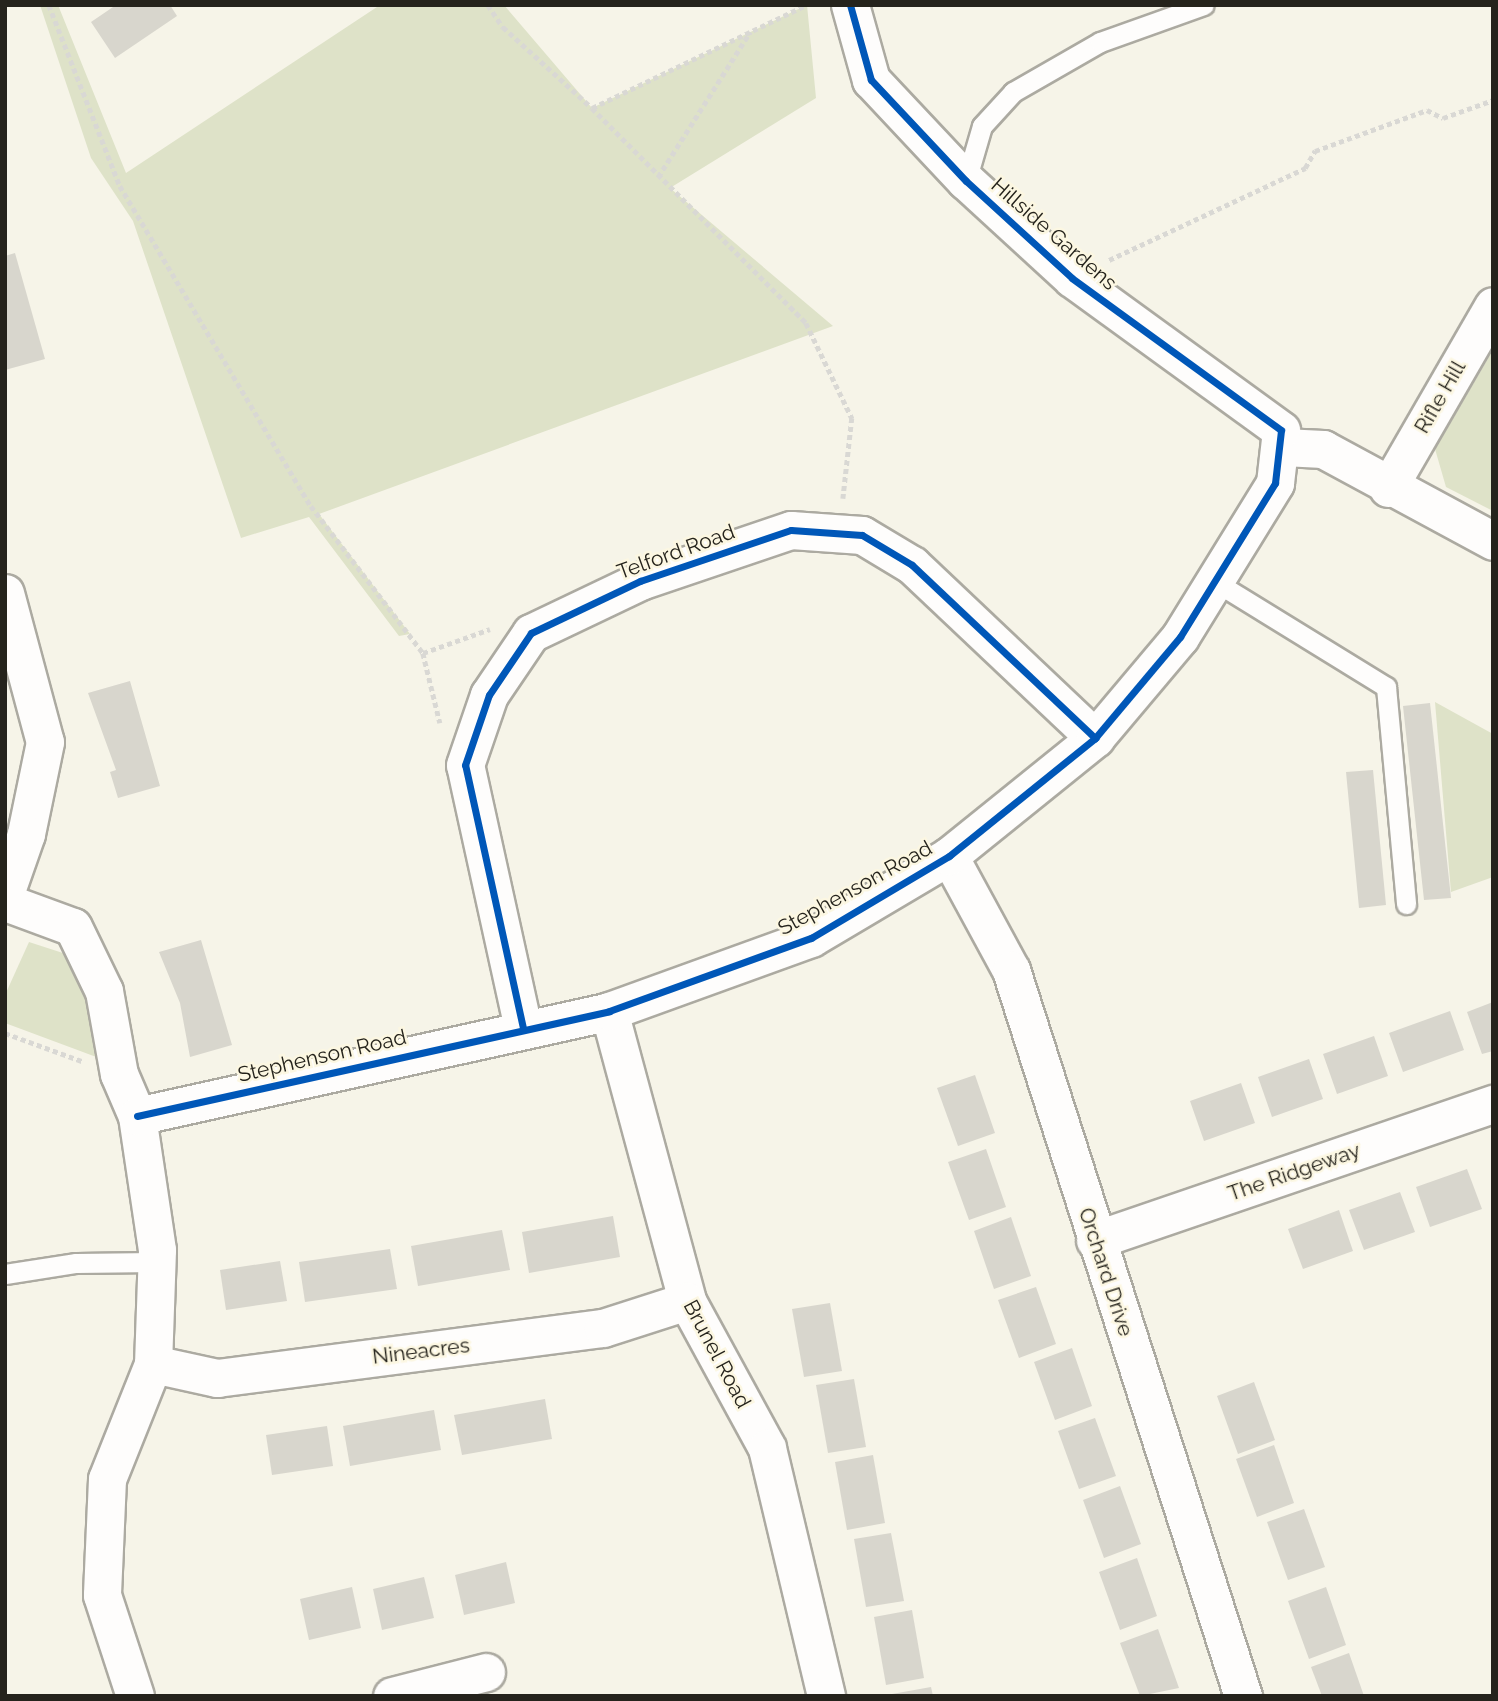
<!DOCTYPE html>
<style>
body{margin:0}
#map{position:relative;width:1498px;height:1701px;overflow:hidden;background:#f6f4e8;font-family:Raleway,sans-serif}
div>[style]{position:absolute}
.green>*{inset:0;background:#dee2c8}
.building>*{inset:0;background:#d8d6cd}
.path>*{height:4.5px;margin-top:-2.25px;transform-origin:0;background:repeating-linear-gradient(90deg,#d9d8d4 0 5px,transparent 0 8.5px)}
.roads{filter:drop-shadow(2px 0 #acaaa1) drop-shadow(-2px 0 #acaaa1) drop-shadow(0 2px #acaaa1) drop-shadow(0 -2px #acaaa1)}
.lane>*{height:19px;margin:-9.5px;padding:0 9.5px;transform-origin:9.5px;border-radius:9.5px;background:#fefdfc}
.street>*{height:37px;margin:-18.5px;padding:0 18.5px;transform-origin:18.5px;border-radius:18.5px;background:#fefdfc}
.cycleway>*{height:7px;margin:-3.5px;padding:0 3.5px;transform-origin:3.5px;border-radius:3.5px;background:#0057b8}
span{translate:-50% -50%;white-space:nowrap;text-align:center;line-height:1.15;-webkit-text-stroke:5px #fcf7e2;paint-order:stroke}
.street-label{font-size:21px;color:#25231c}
.frame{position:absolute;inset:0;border:7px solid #25231c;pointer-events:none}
</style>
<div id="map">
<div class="green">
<i style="clip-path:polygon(40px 5px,58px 5px,126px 173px,380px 5px,504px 5px,592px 108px,807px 5px,816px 98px,670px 188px,833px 326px,319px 514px,410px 634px,399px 636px,309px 517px,241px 538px,133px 221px,91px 158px)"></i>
<i style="clip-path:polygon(1493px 350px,1493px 511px,1446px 487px,1435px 449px)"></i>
<i style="clip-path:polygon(1435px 702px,1493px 734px,1493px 877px,1451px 892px)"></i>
<i style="clip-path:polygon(29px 942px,69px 955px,96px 1009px,107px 1061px,5px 1023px,5px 995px)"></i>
</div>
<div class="building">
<i style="clip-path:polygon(116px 5px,170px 5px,177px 16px,115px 58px,91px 22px)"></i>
<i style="clip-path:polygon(15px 253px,45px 359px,5px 370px,5px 256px)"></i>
<i style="clip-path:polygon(130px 681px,160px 786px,118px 798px,110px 772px,116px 770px,88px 693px)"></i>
<i style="clip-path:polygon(1430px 703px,1451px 898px,1424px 900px,1403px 706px)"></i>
<i style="clip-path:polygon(1373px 770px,1386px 905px,1359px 908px,1346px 772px)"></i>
<i style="clip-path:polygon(201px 940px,232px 1045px,190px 1057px,180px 1003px,159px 952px)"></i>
<i style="clip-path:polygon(1493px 1002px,1493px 1051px,1482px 1054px,1467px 1012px)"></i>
<i style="clip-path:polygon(1450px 1011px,1464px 1050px,1403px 1072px,1389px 1033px)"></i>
<i style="clip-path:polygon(1374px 1036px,1388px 1076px,1337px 1094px,1323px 1054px)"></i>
<i style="clip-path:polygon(1309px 1059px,1323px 1099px,1272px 1117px,1258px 1077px)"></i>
<i style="clip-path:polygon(975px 1075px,995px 1133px,958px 1146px,937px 1088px)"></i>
<i style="clip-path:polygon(1241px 1083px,1255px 1123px,1204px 1141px,1190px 1101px)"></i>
<i style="clip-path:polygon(986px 1149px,1006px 1207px,969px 1220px,948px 1162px)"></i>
<i style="clip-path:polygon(1467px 1169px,1482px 1209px,1430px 1227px,1416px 1187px)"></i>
<i style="clip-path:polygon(1400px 1192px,1415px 1232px,1364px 1250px,1349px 1210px)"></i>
<i style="clip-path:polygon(1339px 1210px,1353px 1251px,1303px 1269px,1288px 1229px)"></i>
<i style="clip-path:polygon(613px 1216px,620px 1257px,529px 1273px,522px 1232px)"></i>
<i style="clip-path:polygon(1011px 1217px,1031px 1276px,994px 1289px,974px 1231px)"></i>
<i style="clip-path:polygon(502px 1230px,510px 1270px,418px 1286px,411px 1246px)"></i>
<i style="clip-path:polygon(390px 1249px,397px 1289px,305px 1302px,299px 1262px)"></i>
<i style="clip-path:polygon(280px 1261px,287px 1301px,226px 1310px,220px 1270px)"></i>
<i style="clip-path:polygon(1036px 1287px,1056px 1344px,1019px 1358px,998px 1300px)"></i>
<i style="clip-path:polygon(830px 1303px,842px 1371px,804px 1377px,792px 1309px)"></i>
<i style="clip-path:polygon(1072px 1348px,1092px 1406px,1055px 1420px,1034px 1362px)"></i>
<i style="clip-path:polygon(854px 1379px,866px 1447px,828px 1453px,816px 1385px)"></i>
<i style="clip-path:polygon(1254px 1382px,1275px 1440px,1238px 1454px,1217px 1396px)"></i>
<i style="clip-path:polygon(545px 1399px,552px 1439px,462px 1455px,454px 1415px)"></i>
<i style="clip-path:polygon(434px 1410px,441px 1450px,350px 1466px,343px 1426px)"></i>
<i style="clip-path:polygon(1095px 1418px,1116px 1476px,1079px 1489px,1058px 1431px)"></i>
<i style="clip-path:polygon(327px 1426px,333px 1466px,272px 1475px,266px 1435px)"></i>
<i style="clip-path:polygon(1274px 1445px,1294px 1503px,1257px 1517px,1236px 1459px)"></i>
<i style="clip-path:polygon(873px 1455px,885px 1523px,847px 1530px,835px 1462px)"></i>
<i style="clip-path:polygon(1120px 1486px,1141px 1544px,1104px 1558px,1083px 1500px)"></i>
<i style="clip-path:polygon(1304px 1509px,1325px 1567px,1288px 1580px,1267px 1522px)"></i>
<i style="clip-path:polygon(891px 1533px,904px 1601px,866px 1607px,854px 1539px)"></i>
<i style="clip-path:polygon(1137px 1558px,1157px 1616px,1120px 1630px,1099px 1572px)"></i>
<i style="clip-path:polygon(506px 1562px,515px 1603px,464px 1615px,455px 1575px)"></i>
<i style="clip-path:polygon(424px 1577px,434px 1618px,382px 1630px,373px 1589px)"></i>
<i style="clip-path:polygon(352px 1587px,361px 1628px,309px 1640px,300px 1599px)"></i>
<i style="clip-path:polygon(1326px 1587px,1346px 1645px,1309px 1659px,1288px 1601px)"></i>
<i style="clip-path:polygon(912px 1610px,924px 1678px,886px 1685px,874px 1617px)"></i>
<i style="clip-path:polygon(1158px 1629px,1179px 1688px,1140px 1696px,1120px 1643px)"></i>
<i style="clip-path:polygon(1349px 1653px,1364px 1696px,1322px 1696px,1311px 1667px)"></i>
<i style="clip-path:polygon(931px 1687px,933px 1696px,892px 1696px,892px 1694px)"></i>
</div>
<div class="path">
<i style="left:49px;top:5px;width:194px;rotate:68.6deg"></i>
<i style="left:120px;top:186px;width:373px;rotate:59.2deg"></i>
<i style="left:311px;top:506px;width:185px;rotate:52.7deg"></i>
<i style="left:423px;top:653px;width:72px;rotate:76.3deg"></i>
<i style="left:488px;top:5px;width:27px;rotate:56deg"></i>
<i style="left:503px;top:27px;width:120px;rotate:42.3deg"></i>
<i style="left:592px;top:108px;width:237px;rotate:-25.7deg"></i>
<i style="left:592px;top:108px;width:303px;rotate:45.1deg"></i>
<i style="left:806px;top:323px;width:106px;rotate:64.2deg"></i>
<i style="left:852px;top:418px;width:81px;rotate:96.3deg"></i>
<i style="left:658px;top:177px;width:172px;rotate:-57.6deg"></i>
<i style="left:1109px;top:260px;width:217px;rotate:-25.1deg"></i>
<i style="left:1305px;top:168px;width:20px;rotate:-60deg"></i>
<i style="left:1315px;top:151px;width:119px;rotate:-20.1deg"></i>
<i style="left:1427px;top:110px;width:18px;rotate:27deg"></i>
<i style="left:1443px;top:118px;width:53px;rotate:-19.8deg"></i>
<i style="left:423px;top:653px;width:71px;rotate:-19.7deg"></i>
<i style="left:5px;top:1033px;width:82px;rotate:20deg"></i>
</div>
<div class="roads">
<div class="lane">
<i style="left:966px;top:181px;width:57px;rotate:-73.8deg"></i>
<i style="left:982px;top:126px;width:46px;rotate:-47.6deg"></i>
<i style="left:1013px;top:92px;width:100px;rotate:-29.9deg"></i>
<i style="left:1100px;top:42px;width:110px;rotate:-19.6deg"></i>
<i style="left:1214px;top:581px;width:202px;rotate:31.6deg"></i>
<i style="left:1386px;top:687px;width:218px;rotate:84.7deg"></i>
<i style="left:5px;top:1274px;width:72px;rotate:-8.8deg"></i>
<i style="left:76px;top:1263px;width:79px;rotate:-0.7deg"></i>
</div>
<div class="street">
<i style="left:1283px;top:447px;width:40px;rotate:2.9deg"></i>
<i style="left:1323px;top:449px;width:193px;rotate:28.4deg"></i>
<i style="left:1388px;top:488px;width:210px;rotate:-60deg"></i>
<i style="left:5px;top:593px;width:154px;rotate:75deg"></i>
<i style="left:45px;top:742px;width:94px;rotate:101.7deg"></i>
<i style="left:26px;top:834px;width:64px;rotate:109.3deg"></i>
<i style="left:949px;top:856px;width:130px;rotate:61.5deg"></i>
<i style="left:1011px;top:970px;width:762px;rotate:72.28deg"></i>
<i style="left:5px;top:902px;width:72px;rotate:20.2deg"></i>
<i style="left:73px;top:927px;width:71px;rotate:64.2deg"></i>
<i style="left:104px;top:991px;width:84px;rotate:79.8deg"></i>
<i style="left:119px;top:1074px;width:46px;rotate:66.8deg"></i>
<i style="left:137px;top:1116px;width:135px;rotate:81.5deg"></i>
<i style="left:157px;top:1250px;width:114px;rotate:92deg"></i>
<i style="left:153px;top:1364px;width:124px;rotate:111.8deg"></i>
<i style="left:107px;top:1479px;width:116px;rotate:92.5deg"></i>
<i style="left:102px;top:1595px;width:106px;rotate:71.9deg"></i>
<i style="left:609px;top:1011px;width:300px;rotate:74.9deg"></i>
<i style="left:687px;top:1301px;width:167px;rotate:61.4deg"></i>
<i style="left:767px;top:1448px;width:255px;rotate:76.6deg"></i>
<i style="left:523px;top:1028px;width:269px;rotate:-102.4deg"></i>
<i style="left:465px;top:765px;width:74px;rotate:-71.1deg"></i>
<i style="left:489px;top:695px;width:75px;rotate:-55.9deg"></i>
<i style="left:531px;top:633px;width:121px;rotate:-25.5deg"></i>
<i style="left:640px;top:581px;width:159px;rotate:-18.7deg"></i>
<i style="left:791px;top:530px;width:71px;rotate:4deg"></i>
<i style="left:862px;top:535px;width:58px;rotate:31deg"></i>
<i style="left:912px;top:565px;width:252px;rotate:43.4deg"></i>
<i style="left:137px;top:1116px;width:484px;rotate:-12.5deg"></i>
<i style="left:609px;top:1011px;width:215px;rotate:-19.9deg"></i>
<i style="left:811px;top:938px;width:161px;rotate:-30.7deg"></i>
<i style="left:949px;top:856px;width:188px;rotate:-38.9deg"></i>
<i style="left:1095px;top:738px;width:132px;rotate:-49.9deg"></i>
<i style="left:1180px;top:637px;width:181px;rotate:-58.3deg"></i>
<i style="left:1275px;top:483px;width:53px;rotate:-83.5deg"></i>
<i style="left:1281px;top:430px;width:258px;rotate:-144deg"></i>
<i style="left:1072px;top:278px;width:144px;rotate:-137.5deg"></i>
<i style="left:966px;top:181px;width:139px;rotate:-133.2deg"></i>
<i style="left:871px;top:80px;width:78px;rotate:-105.6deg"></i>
<i style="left:1095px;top:1240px;width:421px;rotate:-18.9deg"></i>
<i style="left:153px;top:1364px;width:66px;rotate:12.3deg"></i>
<i style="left:217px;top:1378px;width:389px;rotate:-7.4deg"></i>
<i style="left:603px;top:1328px;width:88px;rotate:-17.8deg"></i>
<i style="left:392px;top:1696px;width:97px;rotate:-14.3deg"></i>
</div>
</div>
<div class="cycleway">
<i style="left:523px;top:1028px;width:269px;rotate:-102.4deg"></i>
<i style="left:465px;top:765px;width:74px;rotate:-71.1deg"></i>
<i style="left:489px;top:695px;width:75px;rotate:-55.9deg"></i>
<i style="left:531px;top:633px;width:121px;rotate:-25.5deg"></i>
<i style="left:640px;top:581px;width:159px;rotate:-18.7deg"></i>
<i style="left:791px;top:530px;width:71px;rotate:4deg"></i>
<i style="left:862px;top:535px;width:58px;rotate:31deg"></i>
<i style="left:912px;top:565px;width:252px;rotate:43.4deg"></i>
<i style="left:137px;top:1116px;width:484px;rotate:-12.5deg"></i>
<i style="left:609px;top:1011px;width:215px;rotate:-19.9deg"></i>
<i style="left:811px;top:938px;width:161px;rotate:-30.7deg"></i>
<i style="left:949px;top:856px;width:188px;rotate:-38.9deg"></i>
<i style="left:1095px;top:738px;width:132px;rotate:-49.9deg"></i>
<i style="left:1180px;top:637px;width:181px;rotate:-58.3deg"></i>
<i style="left:1275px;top:483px;width:53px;rotate:-83.5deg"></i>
<i style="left:1281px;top:430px;width:258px;rotate:-144deg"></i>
<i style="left:1072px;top:278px;width:144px;rotate:-137.5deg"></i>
<i style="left:966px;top:181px;width:139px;rotate:-133.2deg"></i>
<i style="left:871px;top:80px;width:78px;rotate:-105.6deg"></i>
</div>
<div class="street-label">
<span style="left:1054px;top:234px;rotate:41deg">Hillside Gardens</span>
<span style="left:1440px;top:397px;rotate:-60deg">Rifle Hill</span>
<span style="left:676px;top:552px;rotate:-20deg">Telford Road</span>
<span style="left:855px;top:888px;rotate:-29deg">Stephenson Road</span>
<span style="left:322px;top:1056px;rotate:-13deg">Stephenson Road</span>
<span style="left:1294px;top:1172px;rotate:-19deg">The Ridgeway</span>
<span style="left:1106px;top:1272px;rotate:72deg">Orchard Drive</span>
<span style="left:421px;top:1351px;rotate:-7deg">Nineacres</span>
<span style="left:717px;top:1354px;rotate:62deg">Brunel Road</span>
</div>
<div class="frame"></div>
</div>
